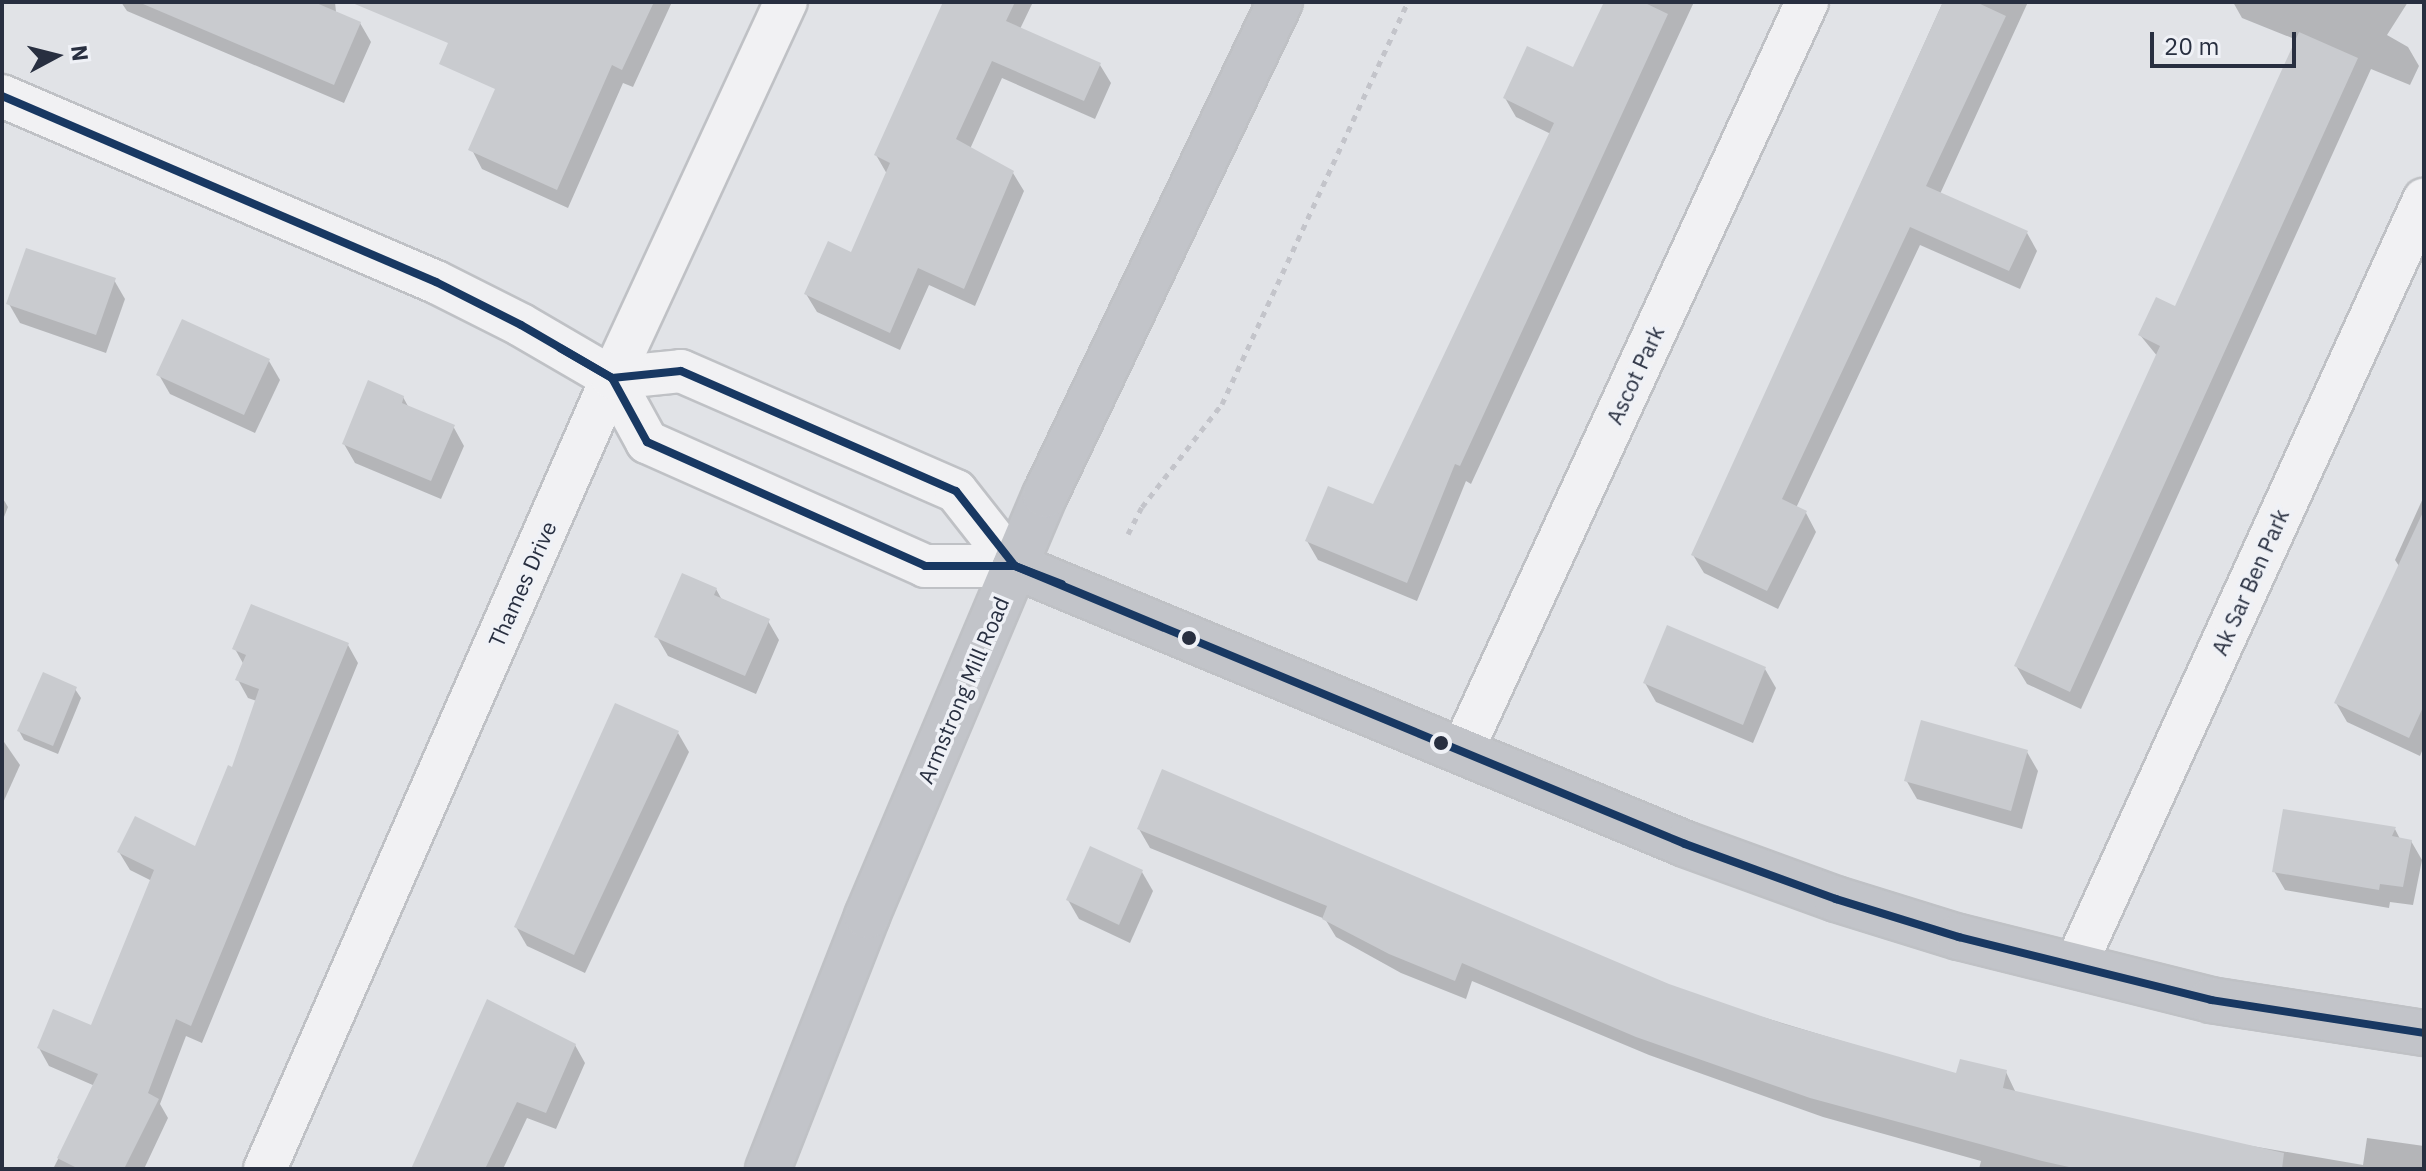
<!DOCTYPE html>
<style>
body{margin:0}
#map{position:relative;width:2426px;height:1171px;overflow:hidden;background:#e1e3e7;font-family:"IBM Plex Sans",sans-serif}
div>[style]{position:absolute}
.shadow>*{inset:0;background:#0003}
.building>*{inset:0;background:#c9cbcf}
.path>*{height:5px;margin-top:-2.5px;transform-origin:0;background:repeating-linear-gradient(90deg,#c3c4ca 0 6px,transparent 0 12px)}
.roads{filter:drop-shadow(2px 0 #bfc1c5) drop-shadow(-2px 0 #bfc1c5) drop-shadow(0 2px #bfc1c5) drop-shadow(0 -2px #bfc1c5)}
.street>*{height:42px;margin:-21px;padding:0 21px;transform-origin:21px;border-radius:21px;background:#f1f1f3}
.secondary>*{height:44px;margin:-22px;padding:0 22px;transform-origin:22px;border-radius:22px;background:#c2c4c9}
.bus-1>*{height:8px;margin:-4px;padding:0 4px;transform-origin:4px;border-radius:4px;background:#183862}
.dots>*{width:22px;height:22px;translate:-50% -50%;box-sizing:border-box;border:4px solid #eff1f6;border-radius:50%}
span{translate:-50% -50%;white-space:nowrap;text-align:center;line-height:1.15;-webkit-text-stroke:7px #eff1f6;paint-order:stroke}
.street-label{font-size:22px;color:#282f40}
.frame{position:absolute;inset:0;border:4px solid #282f40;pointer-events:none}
.north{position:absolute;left:16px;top:16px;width:80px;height:80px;-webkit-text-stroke:6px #eff1f6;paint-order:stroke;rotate:83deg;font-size:22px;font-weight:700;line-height:32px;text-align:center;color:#282f40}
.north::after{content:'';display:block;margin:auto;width:28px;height:36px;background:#282f40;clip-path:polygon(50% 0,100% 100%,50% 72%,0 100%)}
.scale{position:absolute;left:2150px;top:32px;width:146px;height:36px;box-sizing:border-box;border:4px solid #282f40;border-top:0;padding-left:10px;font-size:24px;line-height:28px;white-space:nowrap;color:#282f40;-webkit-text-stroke:6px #eff1f6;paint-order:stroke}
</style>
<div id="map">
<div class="shadow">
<i style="clip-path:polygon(121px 2px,335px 2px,336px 12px,360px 23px,371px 42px,344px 103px,127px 11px)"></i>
<i style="clip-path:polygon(537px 2px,672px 2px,633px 87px,623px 83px,568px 208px,482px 169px,472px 150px)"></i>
<i style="clip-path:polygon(945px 2px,1033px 2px,1020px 29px,1100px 65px,1111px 83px,1095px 119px,1002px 78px,970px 149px,1013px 173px,1024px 191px,975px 306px,929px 285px,900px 350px,817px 312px,806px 294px,852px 254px,887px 174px,876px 155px)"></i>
<i style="clip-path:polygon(1601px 2px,1694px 2px,1471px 484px,1466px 481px,1417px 601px,1318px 560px,1307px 541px,1374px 507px,1551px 134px,1516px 117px,1505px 98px,1574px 70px,1605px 4px)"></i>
<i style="clip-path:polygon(1943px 2px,2028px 2px,1940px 194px,2027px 233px,2037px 251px,2020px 289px,1920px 245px,1796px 508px,1806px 513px,1816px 532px,1778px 609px,1704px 573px,1693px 555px)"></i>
<i style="clip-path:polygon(2233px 2px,2408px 2px,2387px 35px,2408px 47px,2419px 66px,2410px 85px,2371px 69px,2081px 709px,2027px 684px,2016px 666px,2158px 357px,2140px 335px,2176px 309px,2297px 40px,2242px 18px)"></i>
<i style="clip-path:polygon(114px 280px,125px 299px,106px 353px,20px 323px,9px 304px)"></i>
<i style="clip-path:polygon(269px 361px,280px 380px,255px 433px,170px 394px,159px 375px)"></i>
<i style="clip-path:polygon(403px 397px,409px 408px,453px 426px,464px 446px,441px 499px,355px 463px,344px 444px)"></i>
<i style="clip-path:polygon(2424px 496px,2424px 746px,2420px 756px,2347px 722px,2336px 703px,2399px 566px,2395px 560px)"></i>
<i style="clip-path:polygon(2px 497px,8px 507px,2px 522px)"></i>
<i style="clip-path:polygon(716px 589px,722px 600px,768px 621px,779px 640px,756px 694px,668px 656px,657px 637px)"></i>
<i style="clip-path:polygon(348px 645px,358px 663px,202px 1043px,186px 1036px,160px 1104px,168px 1118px,144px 1169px,53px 1169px,95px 1086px,49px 1066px,39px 1048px,92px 1028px,152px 881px,130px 870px,119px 852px,196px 848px,234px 769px,257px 701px,248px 698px,238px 680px,244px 665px,235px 649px)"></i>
<i style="clip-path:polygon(1765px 669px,1776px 688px,1753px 743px,1656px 702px,1645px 683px)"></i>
<i style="clip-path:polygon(75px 689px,81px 698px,58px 754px,24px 740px,19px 731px)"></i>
<i style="clip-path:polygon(678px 733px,689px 752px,585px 973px,527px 946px,516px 927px)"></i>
<i style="clip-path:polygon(2px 739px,20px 765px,2px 805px)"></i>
<i style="clip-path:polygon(2027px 752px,2038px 771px,2022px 829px,1917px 799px,1906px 780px)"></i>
<i style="clip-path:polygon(1139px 829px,1958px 1076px,2006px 1072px,2016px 1093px,2223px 1141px,2363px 1165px,2367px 1138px,2424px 1146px,2424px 1169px,1979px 1169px,1981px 1161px,1823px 1117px,1649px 1055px,1472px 981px,1466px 999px,1401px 973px,1336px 937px,1325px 919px,1150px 848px)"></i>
<i style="clip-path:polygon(2395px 829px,2400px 839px,2411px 841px,2422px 860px,2413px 905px,2390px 902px,2389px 908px,2285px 890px,2274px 871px)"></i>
<i style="clip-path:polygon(1142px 872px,1153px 891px,1130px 943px,1079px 919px,1068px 900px)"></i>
<i style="clip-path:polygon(575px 1045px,585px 1063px,556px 1129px,527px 1118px,503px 1169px,413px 1169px)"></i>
</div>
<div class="building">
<i style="clip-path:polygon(314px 2px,361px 22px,334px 85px,143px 4px)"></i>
<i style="clip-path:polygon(350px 2px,654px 2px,622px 70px,612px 65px,557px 190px,468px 150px,495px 89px,439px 64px,448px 43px)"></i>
<i style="clip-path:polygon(943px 2px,1015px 2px,1006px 21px,1101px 63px,1084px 101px,992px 61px,956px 139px,1014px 171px,964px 289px,918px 268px,890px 333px,804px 294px,828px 241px,851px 252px,890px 163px,874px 155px)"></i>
<i style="clip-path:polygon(1604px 2px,1643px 2px,1668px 14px,1460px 466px,1455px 464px,1407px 583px,1305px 541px,1328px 486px,1373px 504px,1554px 123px,1503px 98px,1527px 46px,1573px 67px)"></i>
<i style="clip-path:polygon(1943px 2px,1976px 2px,2006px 16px,1926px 186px,2028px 231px,2009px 271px,1910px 227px,1782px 499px,1807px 511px,1767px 591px,1691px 555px)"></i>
<i style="clip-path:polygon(2299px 32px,2358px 58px,2070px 692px,2014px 666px,2160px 346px,2138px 335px,2156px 297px,2175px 306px)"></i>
<i style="clip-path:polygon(26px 248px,116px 278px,96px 335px,6px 304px)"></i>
<i style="clip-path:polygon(182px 319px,270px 359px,244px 415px,156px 375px)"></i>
<i style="clip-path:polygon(368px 380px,404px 396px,402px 403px,455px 425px,431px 481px,342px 444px)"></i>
<i style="clip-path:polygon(2424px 510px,2424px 705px,2409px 738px,2334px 703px)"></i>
<i style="clip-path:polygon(682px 573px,717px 588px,714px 595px,770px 619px,745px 676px,654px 637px)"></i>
<i style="clip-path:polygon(251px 604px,349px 643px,191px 1026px,176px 1019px,148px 1093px,159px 1099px,124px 1169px,79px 1169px,57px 1158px,98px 1074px,37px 1048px,53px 1009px,91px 1025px,154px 870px,117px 852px,135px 816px,195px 846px,228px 765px,232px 767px,259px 689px,235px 680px,246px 655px,232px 649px)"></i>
<i style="clip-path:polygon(1667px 625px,1766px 667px,1743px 725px,1643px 683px)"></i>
<i style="clip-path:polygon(43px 672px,77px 687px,53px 746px,17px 731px)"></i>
<i style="clip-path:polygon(615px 703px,679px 731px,574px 955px,514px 927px)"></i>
<i style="clip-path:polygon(1921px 720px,2028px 750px,2011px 811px,1904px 781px)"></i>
<i style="clip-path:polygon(1162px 769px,1669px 984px,1784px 1024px,1956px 1073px,1960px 1059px,2007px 1070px,2003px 1088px,2284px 1153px,2282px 1169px,2078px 1169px,2042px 1161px,1810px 1098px,1636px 1037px,1462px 963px,1455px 981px,1389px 954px,1322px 919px,1327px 906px,1137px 829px)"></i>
<i style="clip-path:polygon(2283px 809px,2396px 827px,2392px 836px,2412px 840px,2403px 887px,2380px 884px,2379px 890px,2272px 872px)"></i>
<i style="clip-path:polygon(1090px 846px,1143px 870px,1119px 925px,1066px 900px)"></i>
<i style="clip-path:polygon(487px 999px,576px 1044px,546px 1113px,517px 1102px,485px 1169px,411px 1169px)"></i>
</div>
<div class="path">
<i style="left:1128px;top:534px;width:30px;rotate:-63deg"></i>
<i style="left:1142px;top:507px;width:130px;rotate:-52.2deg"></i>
<i style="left:1222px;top:404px;width:443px;rotate:-65.2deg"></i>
</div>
<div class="roads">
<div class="street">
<i style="left:2px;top:96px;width:472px;rotate:23.2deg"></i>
<i style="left:436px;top:282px;width:95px;rotate:26.8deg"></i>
<i style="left:521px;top:325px;width:105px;rotate:30.2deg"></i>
<i style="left:612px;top:378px;width:73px;rotate:61.3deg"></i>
<i style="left:647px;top:442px;width:304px;rotate:24deg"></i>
<i style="left:925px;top:566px;width:90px"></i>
<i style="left:612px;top:378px;width:69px;rotate:-5.8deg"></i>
<i style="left:681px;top:371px;width:300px;rotate:23.6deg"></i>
<i style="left:956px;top:491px;width:95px;rotate:51.8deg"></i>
<i style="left:1463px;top:749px;width:822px;rotate:-65.27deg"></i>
<i style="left:2076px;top:964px;width:840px;rotate:-65.51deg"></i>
<i style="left:265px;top:1169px;width:864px;rotate:-66.31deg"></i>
<i style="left:612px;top:378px;width:414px;rotate:-65.2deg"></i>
</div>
<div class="secondary">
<i style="left:1015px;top:566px;width:725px;rotate:22.53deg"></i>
<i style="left:1685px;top:844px;width:161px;rotate:20deg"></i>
<i style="left:1836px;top:899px;width:129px;rotate:17.2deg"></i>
<i style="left:1959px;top:937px;width:260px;rotate:14deg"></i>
<i style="left:2211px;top:1000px;width:216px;rotate:8.8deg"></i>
<i style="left:768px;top:1169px;width:272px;rotate:-68.6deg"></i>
<i style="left:867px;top:916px;width:457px;rotate:-67.1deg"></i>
<i style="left:1045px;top:495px;width:546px;rotate:-64.51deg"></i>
</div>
</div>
<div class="bus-1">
<i style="left:2px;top:96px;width:472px;rotate:23.2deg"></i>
<i style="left:436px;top:282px;width:95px;rotate:26.8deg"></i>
<i style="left:521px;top:325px;width:105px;rotate:30.2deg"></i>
<i style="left:612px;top:378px;width:73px;rotate:61.3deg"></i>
<i style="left:647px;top:442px;width:304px;rotate:24deg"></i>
<i style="left:925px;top:566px;width:90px"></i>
<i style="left:1015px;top:566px;width:725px;rotate:22.53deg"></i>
<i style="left:1685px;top:844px;width:161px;rotate:20deg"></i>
<i style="left:1836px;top:899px;width:129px;rotate:17.2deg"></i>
<i style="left:1959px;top:937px;width:260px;rotate:14deg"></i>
<i style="left:2211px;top:1000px;width:216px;rotate:8.8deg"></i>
<i style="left:560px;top:348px;width:60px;rotate:30deg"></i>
<i style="left:612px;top:378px;width:69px;rotate:-5.8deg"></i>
<i style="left:681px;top:371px;width:300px;rotate:23.6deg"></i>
<i style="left:956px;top:491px;width:95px;rotate:51.8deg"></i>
<i style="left:1015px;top:566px;width:50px;rotate:21deg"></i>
</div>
<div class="dots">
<i style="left:1189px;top:638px;background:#282f40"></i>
<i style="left:1441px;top:743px;background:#282f40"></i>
</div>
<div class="street-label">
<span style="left:1635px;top:375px;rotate:-65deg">Ascot Park</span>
<span style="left:2250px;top:582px;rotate:-66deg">Ak Sar Ben Park</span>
<span style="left:522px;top:584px;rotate:-66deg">Thames Drive</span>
<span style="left:963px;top:690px;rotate:-67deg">Armstrong Mill Road</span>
</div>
<div class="frame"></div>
<div class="north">N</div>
<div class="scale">20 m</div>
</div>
